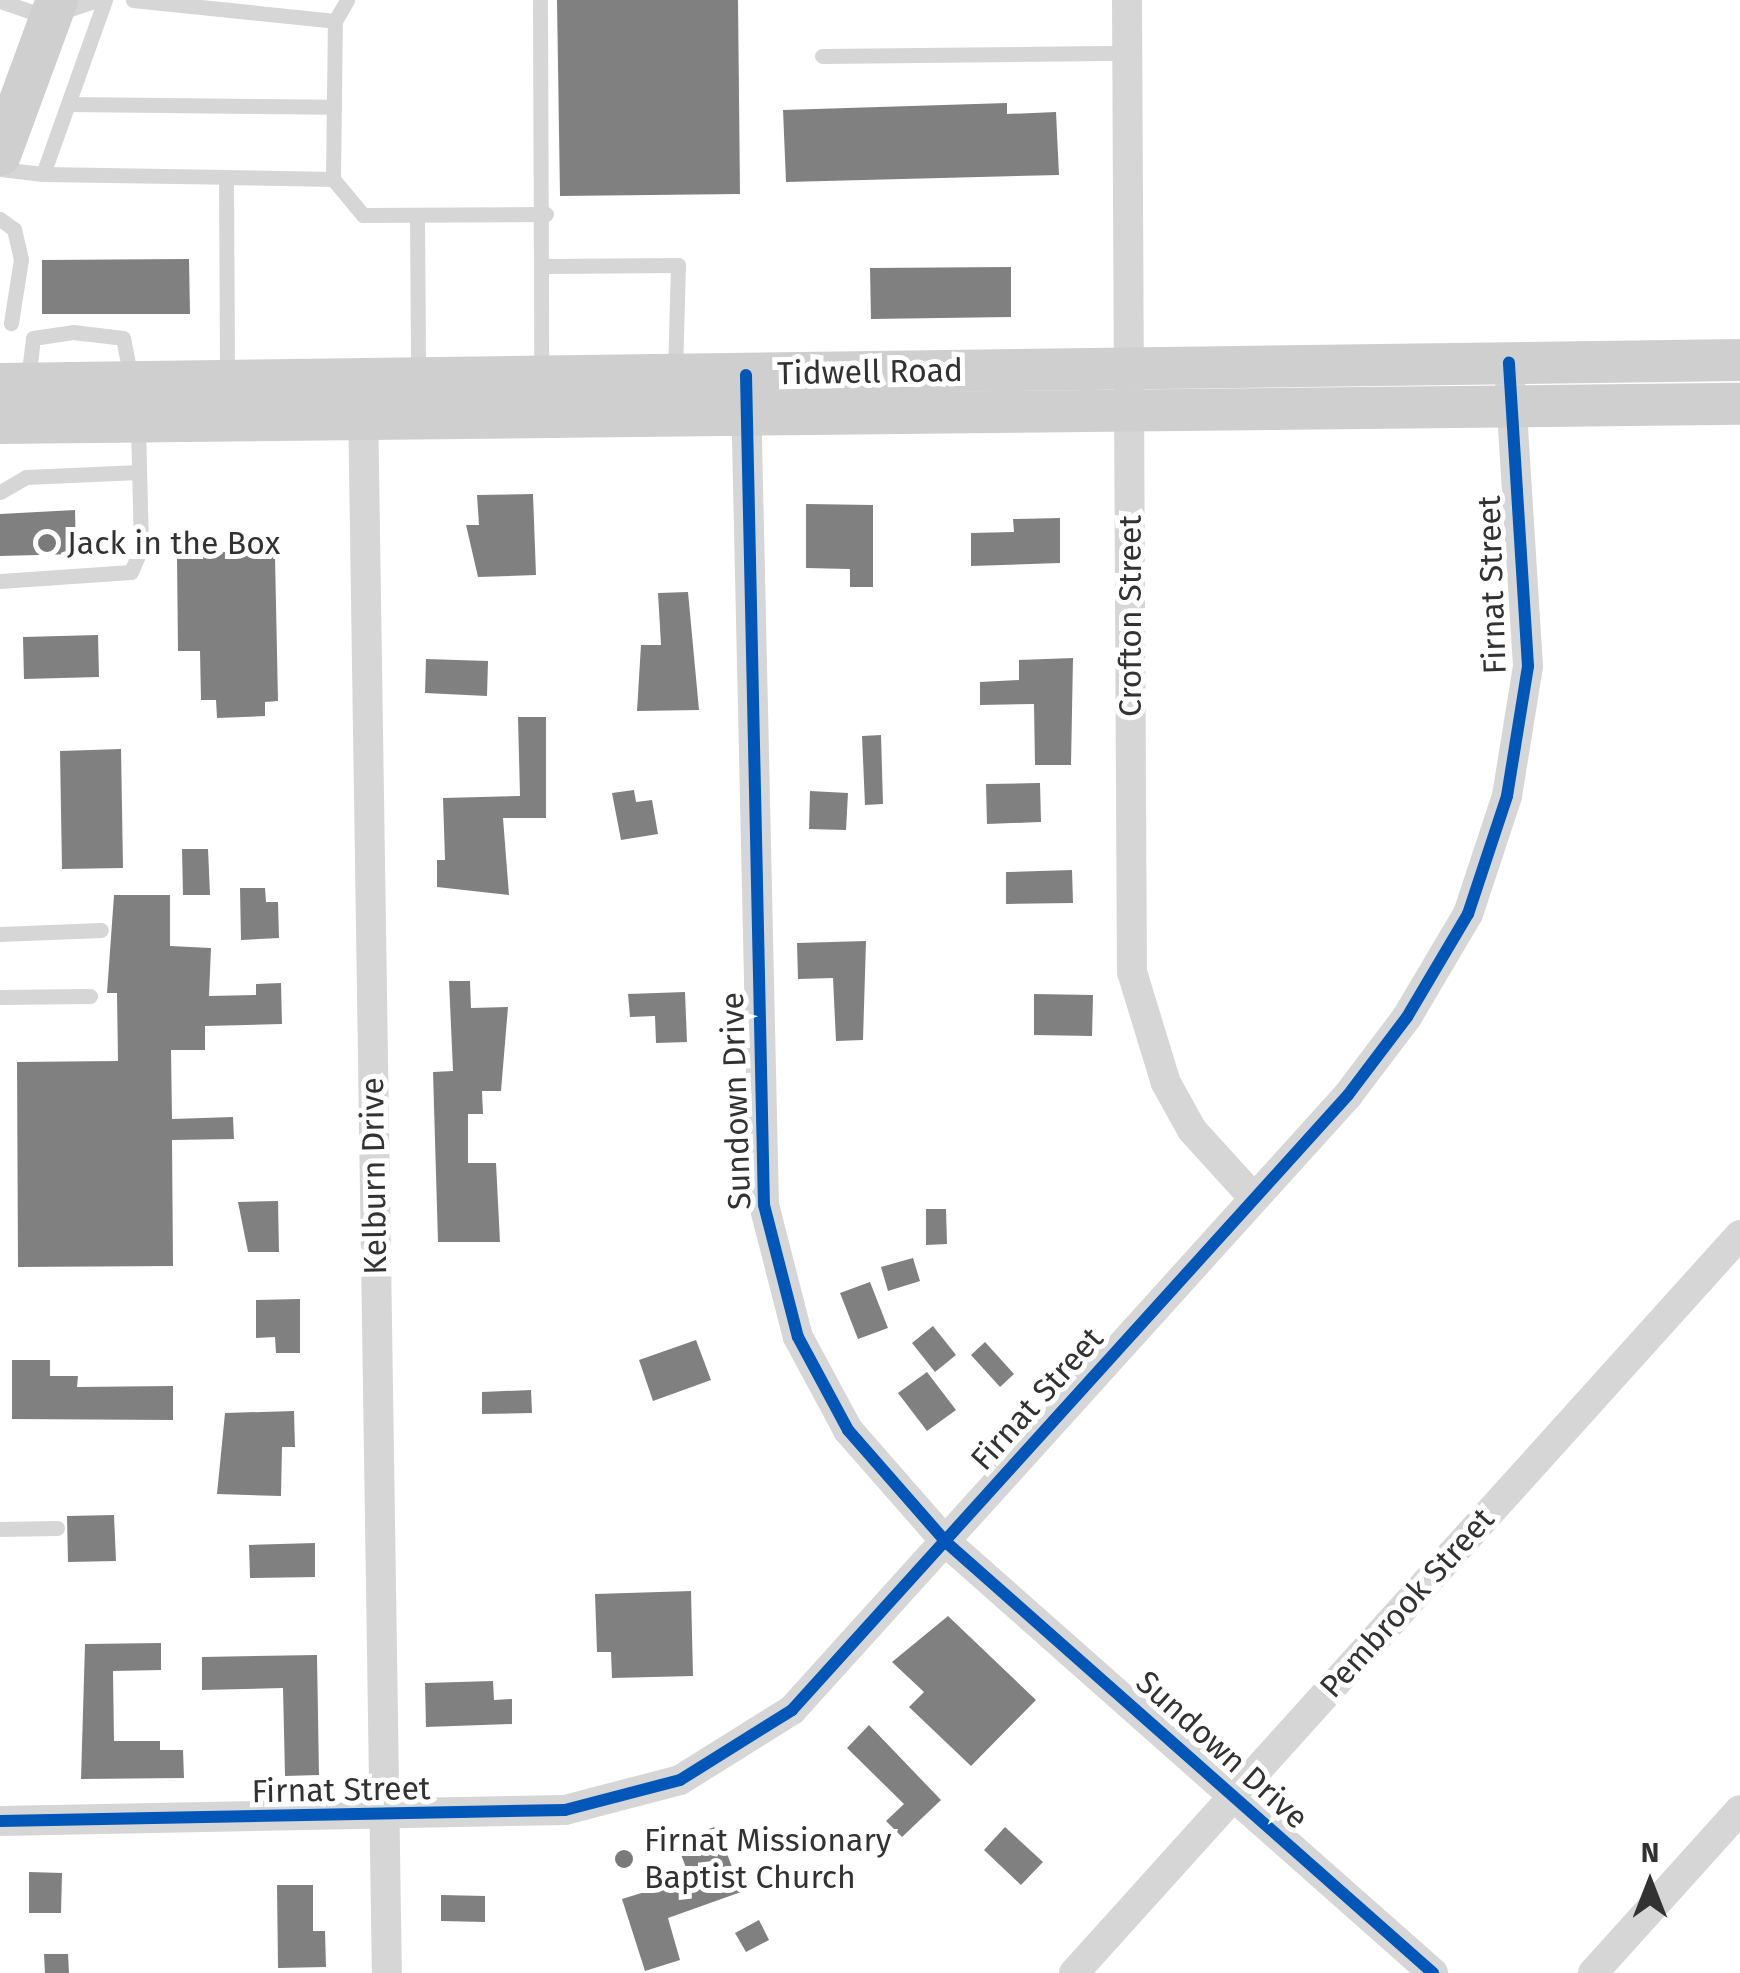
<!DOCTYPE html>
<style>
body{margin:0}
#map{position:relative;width:1740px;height:1973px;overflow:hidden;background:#fff;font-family:"Fira Sans",sans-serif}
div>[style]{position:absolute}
.building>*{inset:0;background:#808080}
.service>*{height:15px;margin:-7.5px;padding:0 7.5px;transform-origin:7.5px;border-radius:7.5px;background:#d6d6d6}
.minor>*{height:30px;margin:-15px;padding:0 15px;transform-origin:15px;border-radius:15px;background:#d6d6d6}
.secondary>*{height:42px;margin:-21px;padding:0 21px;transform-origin:21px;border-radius:21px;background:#cfcfcf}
.cycleway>*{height:12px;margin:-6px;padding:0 6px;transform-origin:6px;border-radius:6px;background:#0057b8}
.dots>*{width:28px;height:28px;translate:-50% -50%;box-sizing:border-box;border:5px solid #fff;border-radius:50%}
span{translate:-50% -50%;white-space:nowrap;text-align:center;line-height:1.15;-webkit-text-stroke:10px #fff;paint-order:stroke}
.street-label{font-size:32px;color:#323232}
.poi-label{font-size:32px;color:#323232}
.left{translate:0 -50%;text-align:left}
.north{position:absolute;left:1600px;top:1833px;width:100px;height:100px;-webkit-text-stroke:8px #fff;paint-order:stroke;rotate:0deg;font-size:28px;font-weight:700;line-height:40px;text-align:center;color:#323232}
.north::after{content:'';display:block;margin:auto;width:35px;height:45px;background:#323232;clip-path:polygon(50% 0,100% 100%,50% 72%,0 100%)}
</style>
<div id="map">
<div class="building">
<i style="clip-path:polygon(557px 0,738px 0,740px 194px,560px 196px)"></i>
<i style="clip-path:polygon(1007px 103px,1007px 114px,1056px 112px,1059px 175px,786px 182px,783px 110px)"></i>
<i style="clip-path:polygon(189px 259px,190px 314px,42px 314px,42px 260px)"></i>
<i style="clip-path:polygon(1011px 267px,1011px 317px,871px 319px,870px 268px)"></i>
<i style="clip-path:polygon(533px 494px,536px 575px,478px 577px,466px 525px,479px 525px,477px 495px)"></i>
<i style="clip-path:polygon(806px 504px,873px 505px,873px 587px,850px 587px,850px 569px,806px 568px)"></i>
<i style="clip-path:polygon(75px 510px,76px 554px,0 556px,0 514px)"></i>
<i style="clip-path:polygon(1060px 518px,1060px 563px,971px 566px,971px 533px,1014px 532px,1013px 519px)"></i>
<i style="clip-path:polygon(256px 548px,256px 556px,275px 556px,278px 701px,265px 702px,265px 716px,217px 718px,216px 700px,201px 700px,200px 651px,178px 651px,177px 558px)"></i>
<i style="clip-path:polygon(688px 592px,699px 710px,637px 711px,641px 645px,661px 645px,658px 593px)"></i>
<i style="clip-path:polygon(98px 635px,99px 677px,24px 679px,23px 637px)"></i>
<i style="clip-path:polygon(1073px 658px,1071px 765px,1035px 765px,1034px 704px,980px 705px,980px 682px,1019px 680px,1019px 660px)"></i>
<i style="clip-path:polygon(426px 659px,488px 661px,487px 696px,425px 693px)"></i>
<i style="clip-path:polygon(518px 717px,546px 717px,546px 818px,503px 818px,509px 895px,437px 887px,437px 860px,445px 860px,443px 798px,520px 796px)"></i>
<i style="clip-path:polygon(881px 735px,883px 804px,865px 805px,862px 736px)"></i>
<i style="clip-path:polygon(121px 749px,123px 868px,62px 869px,60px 751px)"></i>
<i style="clip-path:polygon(1040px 783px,1041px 822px,987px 824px,986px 784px)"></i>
<i style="clip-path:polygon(634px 790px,636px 802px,652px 800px,658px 834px,621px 840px,612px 793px)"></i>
<i style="clip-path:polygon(810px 791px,848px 793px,846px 830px,809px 829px)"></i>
<i style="clip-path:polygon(182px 849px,208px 849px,210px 895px,183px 895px)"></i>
<i style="clip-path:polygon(1072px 870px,1073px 903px,1006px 904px,1006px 872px)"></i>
<i style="clip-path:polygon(240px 888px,265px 888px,266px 902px,278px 902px,279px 938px,241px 940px)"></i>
<i style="clip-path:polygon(114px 895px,170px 895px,170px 946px,211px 948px,209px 996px,256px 995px,256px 984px,281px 983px,282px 1024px,205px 1026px,205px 1050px,171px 1050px,172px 1119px,233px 1117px,234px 1139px,172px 1140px,173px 1266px,18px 1267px,17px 1062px,118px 1061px,117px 993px,107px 993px)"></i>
<i style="clip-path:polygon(866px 941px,863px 1040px,836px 1041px,833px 978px,798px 979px,797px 943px)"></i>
<i style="clip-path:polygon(449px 981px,470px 981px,471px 1008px,508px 1007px,501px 1091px,482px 1091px,483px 1114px,468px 1114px,468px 1163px,496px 1163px,500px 1242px,438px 1242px,433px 1072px,453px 1071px)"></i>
<i style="clip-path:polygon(685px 992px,687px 1042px,656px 1043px,655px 1016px,630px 1017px,628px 994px)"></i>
<i style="clip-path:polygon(1034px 994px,1093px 995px,1092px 1036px,1034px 1035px)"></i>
<i style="clip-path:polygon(278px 1201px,279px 1252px,248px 1252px,238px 1202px)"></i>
<i style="clip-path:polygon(926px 1209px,946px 1209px,947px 1244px,926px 1245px)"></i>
<i style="clip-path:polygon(913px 1258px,920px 1281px,888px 1291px,881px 1267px)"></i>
<i style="clip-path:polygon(870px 1282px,888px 1328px,858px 1339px,840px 1293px)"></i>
<i style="clip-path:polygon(300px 1299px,300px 1353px,276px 1353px,275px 1337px,256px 1338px,256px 1300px)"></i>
<i style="clip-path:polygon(933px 1326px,956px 1355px,935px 1372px,912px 1343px)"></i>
<i style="clip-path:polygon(696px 1340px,711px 1380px,653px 1401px,639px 1360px)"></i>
<i style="clip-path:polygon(985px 1342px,1014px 1374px,1000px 1387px,971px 1355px)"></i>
<i style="clip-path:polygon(12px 1360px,50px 1360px,50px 1376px,78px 1376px,77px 1387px,173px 1386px,173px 1420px,12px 1419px)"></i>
<i style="clip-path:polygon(927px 1372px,956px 1410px,927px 1431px,898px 1393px)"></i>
<i style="clip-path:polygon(531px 1390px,532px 1413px,482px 1414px,482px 1392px)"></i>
<i style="clip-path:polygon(294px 1411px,295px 1447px,282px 1447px,281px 1496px,217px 1494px,225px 1413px)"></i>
<i style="clip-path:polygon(114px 1515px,116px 1561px,68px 1562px,67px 1516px)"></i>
<i style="clip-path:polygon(315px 1543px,315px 1577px,250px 1578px,249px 1545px)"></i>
<i style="clip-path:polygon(691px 1591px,693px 1676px,612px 1678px,611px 1652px,597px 1652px,595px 1594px)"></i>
<i style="clip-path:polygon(948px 1616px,1036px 1700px,971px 1766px,909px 1707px,924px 1692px,892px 1662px)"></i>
<i style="clip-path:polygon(161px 1643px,161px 1670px,113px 1671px,114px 1741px,160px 1741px,160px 1750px,183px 1750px,184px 1778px,81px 1779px,85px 1644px)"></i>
<i style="clip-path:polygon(317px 1655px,319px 1775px,285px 1776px,283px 1688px,202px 1690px,202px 1657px)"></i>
<i style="clip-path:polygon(493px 1681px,494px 1700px,512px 1699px,512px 1724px,426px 1727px,425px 1683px)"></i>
<i style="clip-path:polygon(869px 1725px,941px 1800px,902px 1837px,886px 1821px,904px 1804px,847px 1748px)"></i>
<i style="clip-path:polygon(717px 1826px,741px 1892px,668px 1918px,680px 1960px,645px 1971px,622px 1899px,690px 1878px,680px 1852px,694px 1847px,690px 1836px)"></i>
<i style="clip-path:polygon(1005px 1827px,1043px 1862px,1021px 1885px,984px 1850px)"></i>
<i style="clip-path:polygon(29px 1872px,62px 1873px,61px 1913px,29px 1913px)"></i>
<i style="clip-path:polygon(277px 1885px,313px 1885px,313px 1931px,325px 1931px,326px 1967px,278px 1968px)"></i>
<i style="clip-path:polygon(441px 1895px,485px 1896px,485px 1922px,441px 1921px)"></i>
<i style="clip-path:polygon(759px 1920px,769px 1940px,746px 1952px,735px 1933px)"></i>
<i style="clip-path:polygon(44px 1954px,68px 1954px,69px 1973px,45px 1973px)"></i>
</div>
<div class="service">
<i style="left:133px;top:0;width:203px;rotate:5.9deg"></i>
<i style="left:540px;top:0;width:373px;rotate:89.8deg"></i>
<i style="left:0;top:1px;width:50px;rotate:18.8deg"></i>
<i style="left:47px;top:17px;width:53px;rotate:-18.8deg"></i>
<i style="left:822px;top:56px;width:307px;rotate:-0.6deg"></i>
<i style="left:68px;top:104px;width:266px;rotate:0.6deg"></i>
<i style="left:0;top:169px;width:43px;rotate:6.6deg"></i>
<i style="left:43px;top:174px;width:185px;rotate:-70.4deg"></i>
<i style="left:43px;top:174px;width:183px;rotate:0.9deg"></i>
<i style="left:226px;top:177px;width:202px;rotate:89.7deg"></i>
<i style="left:226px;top:177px;width:107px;rotate:1.1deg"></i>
<i style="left:333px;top:179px;width:47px;rotate:50.2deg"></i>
<i style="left:363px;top:215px;width:183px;rotate:-0.3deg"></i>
<i style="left:333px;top:179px;width:158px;rotate:-89.3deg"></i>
<i style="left:335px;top:21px;width:24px;rotate:-60deg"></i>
<i style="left:417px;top:215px;width:159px;rotate:89.6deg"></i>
<i style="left:0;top:219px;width:17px;rotate:36deg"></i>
<i style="left:14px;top:229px;width:31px;rotate:77deg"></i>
<i style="left:21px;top:259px;width:65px;rotate:98.9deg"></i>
<i style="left:545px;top:266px;width:133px;rotate:-0.4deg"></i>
<i style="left:678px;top:265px;width:108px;rotate:91.6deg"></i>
<i style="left:28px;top:380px;width:42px;rotate:-83.2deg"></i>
<i style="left:33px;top:338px;width:40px;rotate:-8.5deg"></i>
<i style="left:73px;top:332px;width:50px;rotate:6.8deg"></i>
<i style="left:123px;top:338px;width:41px;rotate:78.7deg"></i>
<i style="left:0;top:492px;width:30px;rotate:-30deg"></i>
<i style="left:26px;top:477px;width:113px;rotate:-2.5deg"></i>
<i style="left:0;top:581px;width:131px;rotate:-3.9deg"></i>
<i style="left:131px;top:572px;width:26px;rotate:-67deg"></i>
<i style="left:141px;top:548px;width:122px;rotate:-91.4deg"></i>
<i style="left:0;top:934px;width:101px;rotate:-2.3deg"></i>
<i style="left:0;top:997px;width:90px;rotate:-0.6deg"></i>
<i style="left:0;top:1529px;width:57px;rotate:-1deg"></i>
</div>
<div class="minor">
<i style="left:1127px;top:0;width:972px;rotate:89.71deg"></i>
<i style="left:1132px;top:972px;width:116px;rotate:73deg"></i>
<i style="left:1166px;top:1083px;width:54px;rotate:61deg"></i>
<i style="left:1192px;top:1130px;width:91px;rotate:47.7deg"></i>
<i style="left:746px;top:394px;width:811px;rotate:88.73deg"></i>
<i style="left:764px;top:1205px;width:136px;rotate:75.6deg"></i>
<i style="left:798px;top:1337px;width:106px;rotate:61.7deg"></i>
<i style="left:848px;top:1430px;width:150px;rotate:48.8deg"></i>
<i style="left:947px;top:1543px;width:649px;rotate:41.5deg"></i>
<i style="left:363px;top:401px;width:1572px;rotate:89.13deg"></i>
<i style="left:0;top:1821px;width:565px;rotate:-1.12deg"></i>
<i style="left:565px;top:1810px;width:119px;rotate:-14.6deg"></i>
<i style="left:680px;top:1780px;width:132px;rotate:-32deg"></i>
<i style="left:792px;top:1710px;width:829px;rotate:-47.88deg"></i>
<i style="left:1348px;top:1095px;width:98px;rotate:-52.9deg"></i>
<i style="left:1407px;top:1017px;width:120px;rotate:-59.4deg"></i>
<i style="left:1468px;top:914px;width:124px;rotate:-71.7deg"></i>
<i style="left:1507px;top:796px;width:132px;rotate:-80.8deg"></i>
<i style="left:1528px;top:666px;width:304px;rotate:-93.6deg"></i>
<i style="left:1074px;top:1973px;width:994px;rotate:-47.94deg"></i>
<i style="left:1593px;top:1973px;width:219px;rotate:-48deg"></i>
</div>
<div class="secondary">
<i style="left:0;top:155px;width:165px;rotate:-69.8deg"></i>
<i style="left:0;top:384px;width:1740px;rotate:-0.79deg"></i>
<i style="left:0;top:423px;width:1740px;rotate:-0.63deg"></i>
</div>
<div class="cycleway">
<i style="left:746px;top:375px;width:830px;rotate:88.76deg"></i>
<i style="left:764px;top:1205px;width:136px;rotate:75.6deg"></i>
<i style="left:798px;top:1337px;width:106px;rotate:61.7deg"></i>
<i style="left:848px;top:1430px;width:150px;rotate:48.8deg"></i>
<i style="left:947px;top:1543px;width:649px;rotate:41.5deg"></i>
<i style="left:0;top:1821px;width:565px;rotate:-1.12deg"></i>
<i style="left:565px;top:1810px;width:119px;rotate:-14.6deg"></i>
<i style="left:680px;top:1780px;width:132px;rotate:-32deg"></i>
<i style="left:792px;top:1710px;width:829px;rotate:-47.88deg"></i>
<i style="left:1348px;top:1095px;width:98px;rotate:-52.9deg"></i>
<i style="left:1407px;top:1017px;width:120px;rotate:-59.4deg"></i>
<i style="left:1468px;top:914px;width:124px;rotate:-71.7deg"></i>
<i style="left:1507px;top:796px;width:132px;rotate:-80.8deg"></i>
<i style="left:1528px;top:666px;width:304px;rotate:-93.6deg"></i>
</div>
<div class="dots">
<i style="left:47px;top:543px;background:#7a7a7a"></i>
<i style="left:624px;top:1859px;background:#7a7a7a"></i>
</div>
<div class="street-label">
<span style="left:870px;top:372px;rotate:-1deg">Tidwell Road</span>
<span style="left:1492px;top:585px;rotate:-92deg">Firnat Street</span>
<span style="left:1130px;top:616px;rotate:-90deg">Crofton Street</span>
<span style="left:736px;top:1101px;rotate:-92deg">Sundown Drive</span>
<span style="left:374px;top:1176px;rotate:-91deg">Kelburn Drive</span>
<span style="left:1037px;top:1399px;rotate:-48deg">Firnat Street</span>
<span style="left:1407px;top:1603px;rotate:-48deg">Pembrook Street</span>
<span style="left:1222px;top:1750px;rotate:42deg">Sundown Drive</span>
<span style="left:341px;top:1790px;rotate:-1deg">Firnat Street</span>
</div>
<div class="poi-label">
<span class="left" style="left:67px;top:543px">Jack in the Box</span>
<span class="left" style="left:644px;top:1859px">Firnat Missionary<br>Baptist Church</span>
</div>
<div class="north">N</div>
</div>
